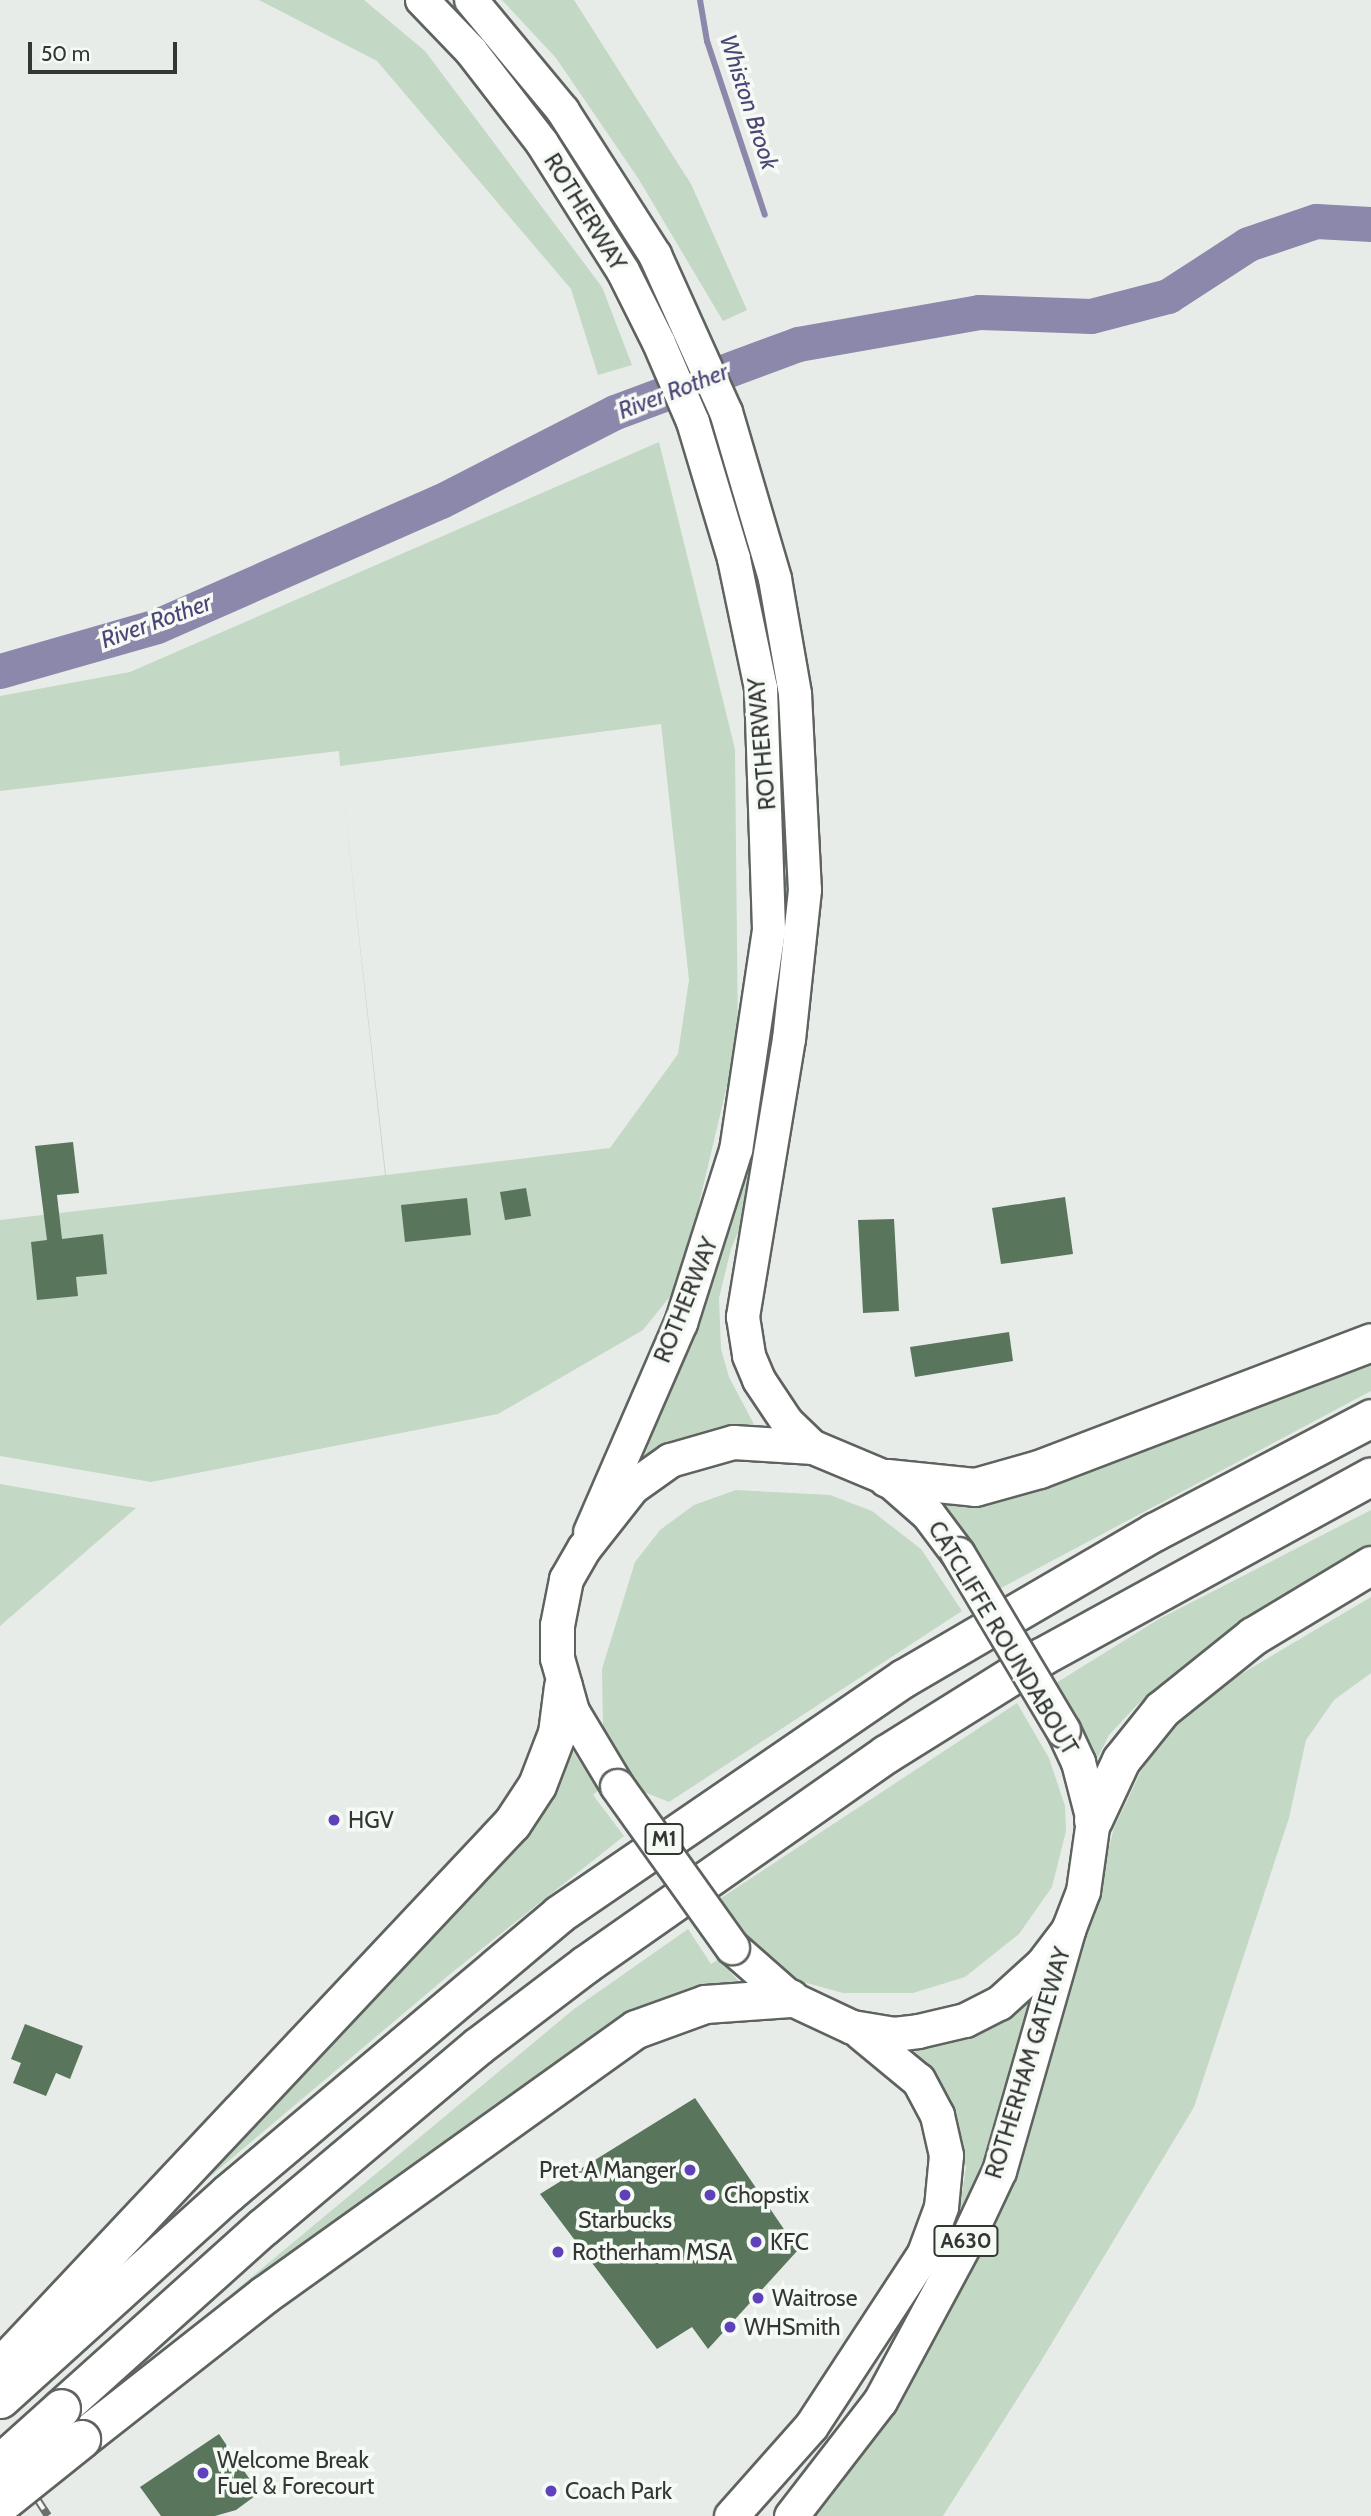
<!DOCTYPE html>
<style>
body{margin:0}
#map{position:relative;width:1371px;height:2516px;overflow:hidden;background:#e8ece8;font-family:Cabin,sans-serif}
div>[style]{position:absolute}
.green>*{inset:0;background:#c3d8c5}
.stream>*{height:6px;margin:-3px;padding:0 3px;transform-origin:3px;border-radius:3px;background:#8b88ab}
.river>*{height:35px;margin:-17.5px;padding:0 17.5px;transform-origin:17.5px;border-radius:17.5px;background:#8b88ab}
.building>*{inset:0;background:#59755c}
.roads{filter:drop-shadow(2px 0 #5f635f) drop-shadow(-2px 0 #5f635f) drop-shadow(0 2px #5f635f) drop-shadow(0 -2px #5f635f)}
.primary>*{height:32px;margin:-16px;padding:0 16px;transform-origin:16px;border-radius:16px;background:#fff}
.trunk>*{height:33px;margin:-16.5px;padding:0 16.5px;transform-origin:16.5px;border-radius:16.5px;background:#fff}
.motorway>*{height:37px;margin:-18.5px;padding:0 18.5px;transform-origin:18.5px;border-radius:18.5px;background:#fff}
.rail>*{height:8px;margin-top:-4px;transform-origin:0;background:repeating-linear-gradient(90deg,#f5faf5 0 16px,#6c6f6c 0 32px);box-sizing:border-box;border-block:2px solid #6c6f6c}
.bridges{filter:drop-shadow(2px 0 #5f635f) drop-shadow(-2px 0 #5f635f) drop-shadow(0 2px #5f635f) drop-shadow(0 -2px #5f635f)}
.trunk-bridge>*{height:33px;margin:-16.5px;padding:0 16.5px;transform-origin:16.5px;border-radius:16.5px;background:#fff}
.motorway-bridge>*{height:37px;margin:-18.5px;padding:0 18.5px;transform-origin:18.5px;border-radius:18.5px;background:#fff}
.dots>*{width:19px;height:19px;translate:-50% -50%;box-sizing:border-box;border:4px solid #f5faf5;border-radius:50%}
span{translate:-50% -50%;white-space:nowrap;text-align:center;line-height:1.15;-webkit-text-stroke:7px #f5faf5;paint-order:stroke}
.shield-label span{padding:2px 5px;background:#f5faf5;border:2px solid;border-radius:5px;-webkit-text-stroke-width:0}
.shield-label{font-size:21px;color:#343634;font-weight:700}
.street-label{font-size:23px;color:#343634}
.poi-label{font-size:23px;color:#343634}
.left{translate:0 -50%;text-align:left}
.right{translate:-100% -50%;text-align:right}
.water-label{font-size:24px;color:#4c4577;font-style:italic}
.scale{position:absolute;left:28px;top:42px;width:149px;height:32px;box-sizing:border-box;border:4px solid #343634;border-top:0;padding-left:9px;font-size:21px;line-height:24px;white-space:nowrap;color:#343634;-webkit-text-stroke:5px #f5faf5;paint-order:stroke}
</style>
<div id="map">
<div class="green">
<i style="clip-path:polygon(259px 0,364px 0,425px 51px,602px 287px,632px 365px,598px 375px,571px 289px,377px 61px)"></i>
<i style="clip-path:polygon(502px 0,574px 0,691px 184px,747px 310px,723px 321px,638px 178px,556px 58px)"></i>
<i style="clip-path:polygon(659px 442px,735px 749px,738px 1039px,680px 1284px,643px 1330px,498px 1414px,151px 1482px,0 1456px,0 1220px,385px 1175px,340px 766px,386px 1175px,610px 1148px,678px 1054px,689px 980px,661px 724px,340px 766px,339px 751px,0 791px,0 696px,130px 672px)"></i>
<i style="clip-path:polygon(765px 1104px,753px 1197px,731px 1249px,719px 1298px,721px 1349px,729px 1377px,757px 1430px,639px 1469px,713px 1280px)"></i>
<i style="clip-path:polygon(1371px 1359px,1371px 1391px,999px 1589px,972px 1549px,924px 1496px)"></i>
<i style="clip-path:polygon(0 1484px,136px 1508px,0 1626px)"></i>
<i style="clip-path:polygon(736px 1490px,830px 1495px,872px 1511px,921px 1549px,962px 1611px,669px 1802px,644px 1792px,603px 1730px,602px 1669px,635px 1562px,660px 1530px,694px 1505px)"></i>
<i style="clip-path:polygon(1371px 1510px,1371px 1546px,1228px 1635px,1137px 1705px,1109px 1735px,1092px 1769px,1079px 1724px,1056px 1683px,1159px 1619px)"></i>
<i style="clip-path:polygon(1371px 1597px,1371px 1673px,1334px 1700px,1306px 1740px,1289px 1818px,1194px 2107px,1035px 2371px,943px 2516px,805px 2516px,1020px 2148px,1081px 1955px,1114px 1828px,1141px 1771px,1167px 1732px,1209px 1693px)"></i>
<i style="clip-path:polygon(1017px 1703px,1049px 1758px,1065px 1806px,1066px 1831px,1052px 1887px,1019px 1934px,965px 1977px,913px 1993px,843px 1993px,796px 1980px,752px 1949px,721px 1898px)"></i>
<i style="clip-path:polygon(572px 1750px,599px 1790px,593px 1795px,624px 1836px,455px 1970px,187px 2196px,552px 1791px)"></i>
<i style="clip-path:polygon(688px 1929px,711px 1964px,719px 1959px,746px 1990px,712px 1991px,200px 2320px,574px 2009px)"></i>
<i style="clip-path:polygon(1039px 1980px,1002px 2125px,964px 2216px,959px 2213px,966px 2167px,956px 2123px,941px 2083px,907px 2042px)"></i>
</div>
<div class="stream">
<i style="left:700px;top:0;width:42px;rotate:80.3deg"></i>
<i style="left:707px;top:41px;width:183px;rotate:71.6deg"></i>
</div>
<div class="river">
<i style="left:0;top:671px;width:163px;rotate:-16deg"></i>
<i style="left:157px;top:626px;width:310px;rotate:-23.8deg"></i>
<i style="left:441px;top:501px;width:195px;rotate:-27.1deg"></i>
<i style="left:615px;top:412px;width:195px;rotate:-20.4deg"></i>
<i style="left:798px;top:344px;width:184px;rotate:-10deg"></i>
<i style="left:979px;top:312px;width:112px;rotate:2deg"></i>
<i style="left:1091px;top:316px;width:80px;rotate:-14.6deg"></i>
<i style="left:1168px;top:296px;width:95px;rotate:-33deg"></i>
<i style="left:1248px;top:244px;width:72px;rotate:-18.7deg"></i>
<i style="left:1316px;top:221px;width:55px;rotate:3.1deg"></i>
</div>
<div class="building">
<i style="clip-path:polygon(73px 1142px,79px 1193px,57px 1195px,62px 1239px,103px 1234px,107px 1274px,76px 1277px,78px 1296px,37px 1300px,31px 1242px,47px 1240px,35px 1146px)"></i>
<i style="clip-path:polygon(526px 1188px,531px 1216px,505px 1220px,500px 1192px)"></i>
<i style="clip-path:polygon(1065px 1197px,1073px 1254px,1001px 1264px,992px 1208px)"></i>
<i style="clip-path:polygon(467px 1198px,471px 1235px,405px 1242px,401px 1205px)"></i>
<i style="clip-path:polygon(894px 1219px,899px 1311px,863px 1313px,858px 1220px)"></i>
<i style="clip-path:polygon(1009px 1332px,1013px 1361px,915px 1377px,910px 1347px)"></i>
<i style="clip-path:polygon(25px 2024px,83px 2046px,70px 2079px,56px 2073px,46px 2096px,13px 2083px,21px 2063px,11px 2059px)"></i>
<i style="clip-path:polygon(695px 2098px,798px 2250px,708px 2349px,692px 2327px,657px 2349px,540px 2194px)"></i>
<i style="clip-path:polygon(219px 2434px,259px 2493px,236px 2510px,215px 2516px,161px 2516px,140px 2487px)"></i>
</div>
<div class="roads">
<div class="primary">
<i style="left:422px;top:0;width:71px;rotate:46.1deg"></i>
<i style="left:471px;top:51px;width:116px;rotate:52.3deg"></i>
<i style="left:542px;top:143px;width:151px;rotate:57.7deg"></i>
<i style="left:623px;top:271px;width:80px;rotate:63.4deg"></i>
<i style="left:659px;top:343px;width:86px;rotate:66.7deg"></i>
<i style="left:693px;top:422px;width:143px;rotate:73.3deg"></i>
<i style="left:734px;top:559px;width:132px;rotate:78.2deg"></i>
<i style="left:761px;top:688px;width:242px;rotate:88.1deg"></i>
<i style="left:769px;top:930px;width:222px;rotate:98.5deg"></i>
<i style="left:736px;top:1150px;width:182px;rotate:107.6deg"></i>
<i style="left:681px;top:1323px;width:228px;rotate:113.5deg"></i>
<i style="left:471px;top:0;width:144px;rotate:50.3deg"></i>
<i style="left:563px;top:111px;width:171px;rotate:57.4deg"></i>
<i style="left:655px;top:255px;width:172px;rotate:65.7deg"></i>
<i style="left:726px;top:412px;width:174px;rotate:73.6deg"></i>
<i style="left:775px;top:579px;width:117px;rotate:80.1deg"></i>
<i style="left:795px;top:694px;width:196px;rotate:87.1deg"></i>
<i style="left:805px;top:890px;width:150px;rotate:96.1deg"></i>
<i style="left:789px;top:1039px;width:282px;rotate:99.4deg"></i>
<i style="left:743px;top:1317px;width:39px;rotate:81deg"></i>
<i style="left:749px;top:1356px;width:26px;rotate:67deg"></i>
<i style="left:759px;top:1380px;width:50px;rotate:56.3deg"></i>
<i style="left:787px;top:1422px;width:36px;rotate:44deg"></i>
</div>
<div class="trunk">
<i style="left:617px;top:1786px;width:87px;rotate:-121deg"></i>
<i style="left:572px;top:1711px;width:55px;rotate:-105.8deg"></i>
<i style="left:557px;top:1658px;width:33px;rotate:-90deg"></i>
<i style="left:557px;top:1625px;width:47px;rotate:-78.9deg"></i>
<i style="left:566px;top:1579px;width:36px;rotate:-60deg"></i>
<i style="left:584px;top:1548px;width:78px;rotate:-51.8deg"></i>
<i style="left:632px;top:1487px;width:47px;rotate:-35.4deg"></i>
<i style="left:670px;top:1460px;width:66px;rotate:-15.9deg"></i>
<i style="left:733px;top:1442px;width:80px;rotate:3.6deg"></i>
<i style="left:813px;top:1447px;width:80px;rotate:22.7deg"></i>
<i style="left:887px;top:1478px;width:55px;rotate:41.3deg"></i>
<i style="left:928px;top:1514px;width:50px;rotate:53.1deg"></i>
<i style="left:732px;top:1947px;width:77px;rotate:41.3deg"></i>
<i style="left:790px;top:1998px;width:68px;rotate:25.1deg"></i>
<i style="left:852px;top:2027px;width:43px;rotate:9.5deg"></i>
<i style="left:894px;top:2034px;width:24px;rotate:-7deg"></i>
<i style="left:918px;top:2031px;width:48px;rotate:-13.2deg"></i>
<i style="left:965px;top:2020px;width:38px;rotate:-27deg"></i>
<i style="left:999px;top:2003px;width:58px;rotate:-42.2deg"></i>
<i style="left:1042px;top:1964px;width:43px;rotate:-52.6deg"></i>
<i style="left:1068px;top:1930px;width:42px;rotate:-69deg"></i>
<i style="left:1083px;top:1891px;width:72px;rotate:-82deg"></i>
<i style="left:1093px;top:1820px;width:60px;rotate:-104.5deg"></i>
<i style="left:1078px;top:1762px;width:35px;rotate:-115deg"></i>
<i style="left:731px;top:2516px;width:120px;rotate:-48.4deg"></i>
<i style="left:811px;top:2426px;width:207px;rotate:-56.8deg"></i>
<i style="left:924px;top:2253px;width:49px;rotate:-69.7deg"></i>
<i style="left:941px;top:2207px;width:52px;rotate:-84.5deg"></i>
<i style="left:946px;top:2155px;width:41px;rotate:-102.7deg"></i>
<i style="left:937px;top:2115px;width:40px;rotate:-118deg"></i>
<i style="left:918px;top:2080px;width:75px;rotate:-140.4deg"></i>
<i style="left:791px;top:2516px;width:145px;rotate:-52.3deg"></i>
<i style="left:880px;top:2401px;width:182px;rotate:-61.7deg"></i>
<i style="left:966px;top:2241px;width:77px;rotate:-64.8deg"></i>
<i style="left:999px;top:2171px;width:251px;rotate:-74deg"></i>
</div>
<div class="motorway">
<i style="left:887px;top:1478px;width:88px;rotate:5.8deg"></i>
<i style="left:975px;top:1487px;width:66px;rotate:-15.7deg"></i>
<i style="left:1039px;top:1469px;width:355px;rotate:-20.9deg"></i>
<i style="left:1093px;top:1820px;width:66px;rotate:-65deg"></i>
<i style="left:1121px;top:1760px;width:65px;rotate:-51.2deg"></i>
<i style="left:1162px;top:1709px;width:117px;rotate:-38.7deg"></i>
<i style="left:1253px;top:1636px;width:138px;rotate:-31deg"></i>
<i style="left:0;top:2367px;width:747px;rotate:-46.74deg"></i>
<i style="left:512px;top:1823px;width:45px;rotate:-56.7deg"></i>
<i style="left:537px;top:1785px;width:56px;rotate:-69deg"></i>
<i style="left:557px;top:1733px;width:47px;rotate:-82.7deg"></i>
<i style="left:0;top:2399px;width:307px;rotate:-42.1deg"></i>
<i style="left:228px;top:2193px;width:433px;rotate:-40.1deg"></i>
<i style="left:559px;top:1914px;width:418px;rotate:-34.4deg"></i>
<i style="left:904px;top:1678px;width:290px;rotate:-30.3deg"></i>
<i style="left:1154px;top:1532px;width:245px;rotate:-27.7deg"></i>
<i style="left:61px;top:2408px;width:271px;rotate:-41.9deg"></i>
<i style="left:263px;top:2227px;width:281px;rotate:-40.1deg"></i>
<i style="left:478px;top:2046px;width:136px;rotate:-37.2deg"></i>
<i style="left:586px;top:1964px;width:366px;rotate:-35deg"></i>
<i style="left:886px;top:1754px;width:183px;rotate:-32deg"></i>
<i style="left:1041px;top:1657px;width:376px;rotate:-28.7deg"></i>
<i style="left:81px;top:2439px;width:233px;rotate:-38.2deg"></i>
<i style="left:264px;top:2295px;width:457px;rotate:-35.6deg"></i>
<i style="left:636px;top:2029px;width:73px;rotate:-19.9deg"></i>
<i style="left:705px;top:2004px;width:85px;rotate:-4deg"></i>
</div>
</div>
<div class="rail">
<i style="left:0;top:2442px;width:88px;rotate:57deg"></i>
</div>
<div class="bridges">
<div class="trunk-bridge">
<i style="left:958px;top:1554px;width:205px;rotate:59.2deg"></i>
<i style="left:617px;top:1786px;width:198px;rotate:54.5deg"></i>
</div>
<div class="motorway-bridge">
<i style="left:0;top:2463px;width:82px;rotate:-42deg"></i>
<i style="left:0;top:2504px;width:104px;rotate:-38.7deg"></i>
</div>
</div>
<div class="dots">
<i style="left:334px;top:1820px;background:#5f42bb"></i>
<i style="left:690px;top:2170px;background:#5f42bb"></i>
<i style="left:625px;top:2195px;background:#5f42bb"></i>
<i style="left:710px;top:2195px;background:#5f42bb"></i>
<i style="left:756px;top:2242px;background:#5f42bb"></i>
<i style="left:558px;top:2252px;background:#5f42bb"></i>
<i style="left:758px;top:2298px;background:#5f42bb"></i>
<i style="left:730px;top:2327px;background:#5f42bb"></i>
<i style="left:203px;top:2473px;background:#5f42bb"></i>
<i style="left:551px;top:2491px;background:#5f42bb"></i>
</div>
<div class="shield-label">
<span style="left:664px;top:1839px">M1</span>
<span style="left:966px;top:2241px">A630</span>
</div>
<div class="street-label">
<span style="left:585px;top:212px;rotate:58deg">ROTHERWAY</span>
<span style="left:762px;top:744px;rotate:-95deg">ROTHERWAY</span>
<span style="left:686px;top:1300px;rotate:-68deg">ROTHERWAY</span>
<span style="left:1003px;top:1638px;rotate:59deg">CATCLIFFE ROUNDABOUT</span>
<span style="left:1028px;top:2063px;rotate:-73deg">ROTHERHAM GATEWAY</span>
</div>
<div class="poi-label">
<span class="left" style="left:348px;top:1820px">HGV</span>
<span class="right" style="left:676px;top:2170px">Pret A Manger</span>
<span class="left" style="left:724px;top:2195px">Chopstix</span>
<span style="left:625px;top:2220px">Starbucks</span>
<span class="left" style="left:770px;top:2242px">KFC</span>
<span class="left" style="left:572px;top:2252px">Rotherham MSA</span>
<span class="left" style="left:772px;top:2298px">Waitrose</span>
<span class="left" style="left:744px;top:2327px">WHSmith</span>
<span class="left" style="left:217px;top:2473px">Welcome Break<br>Fuel &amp; Forecourt</span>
<span class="left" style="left:565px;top:2491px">Coach Park</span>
</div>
<div class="water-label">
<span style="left:749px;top:102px;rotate:72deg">Whiston Brook</span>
<span style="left:673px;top:391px;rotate:-21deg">River Rother</span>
<span style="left:156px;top:621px;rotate:-20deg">River Rother</span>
</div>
<div class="scale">50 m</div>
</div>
